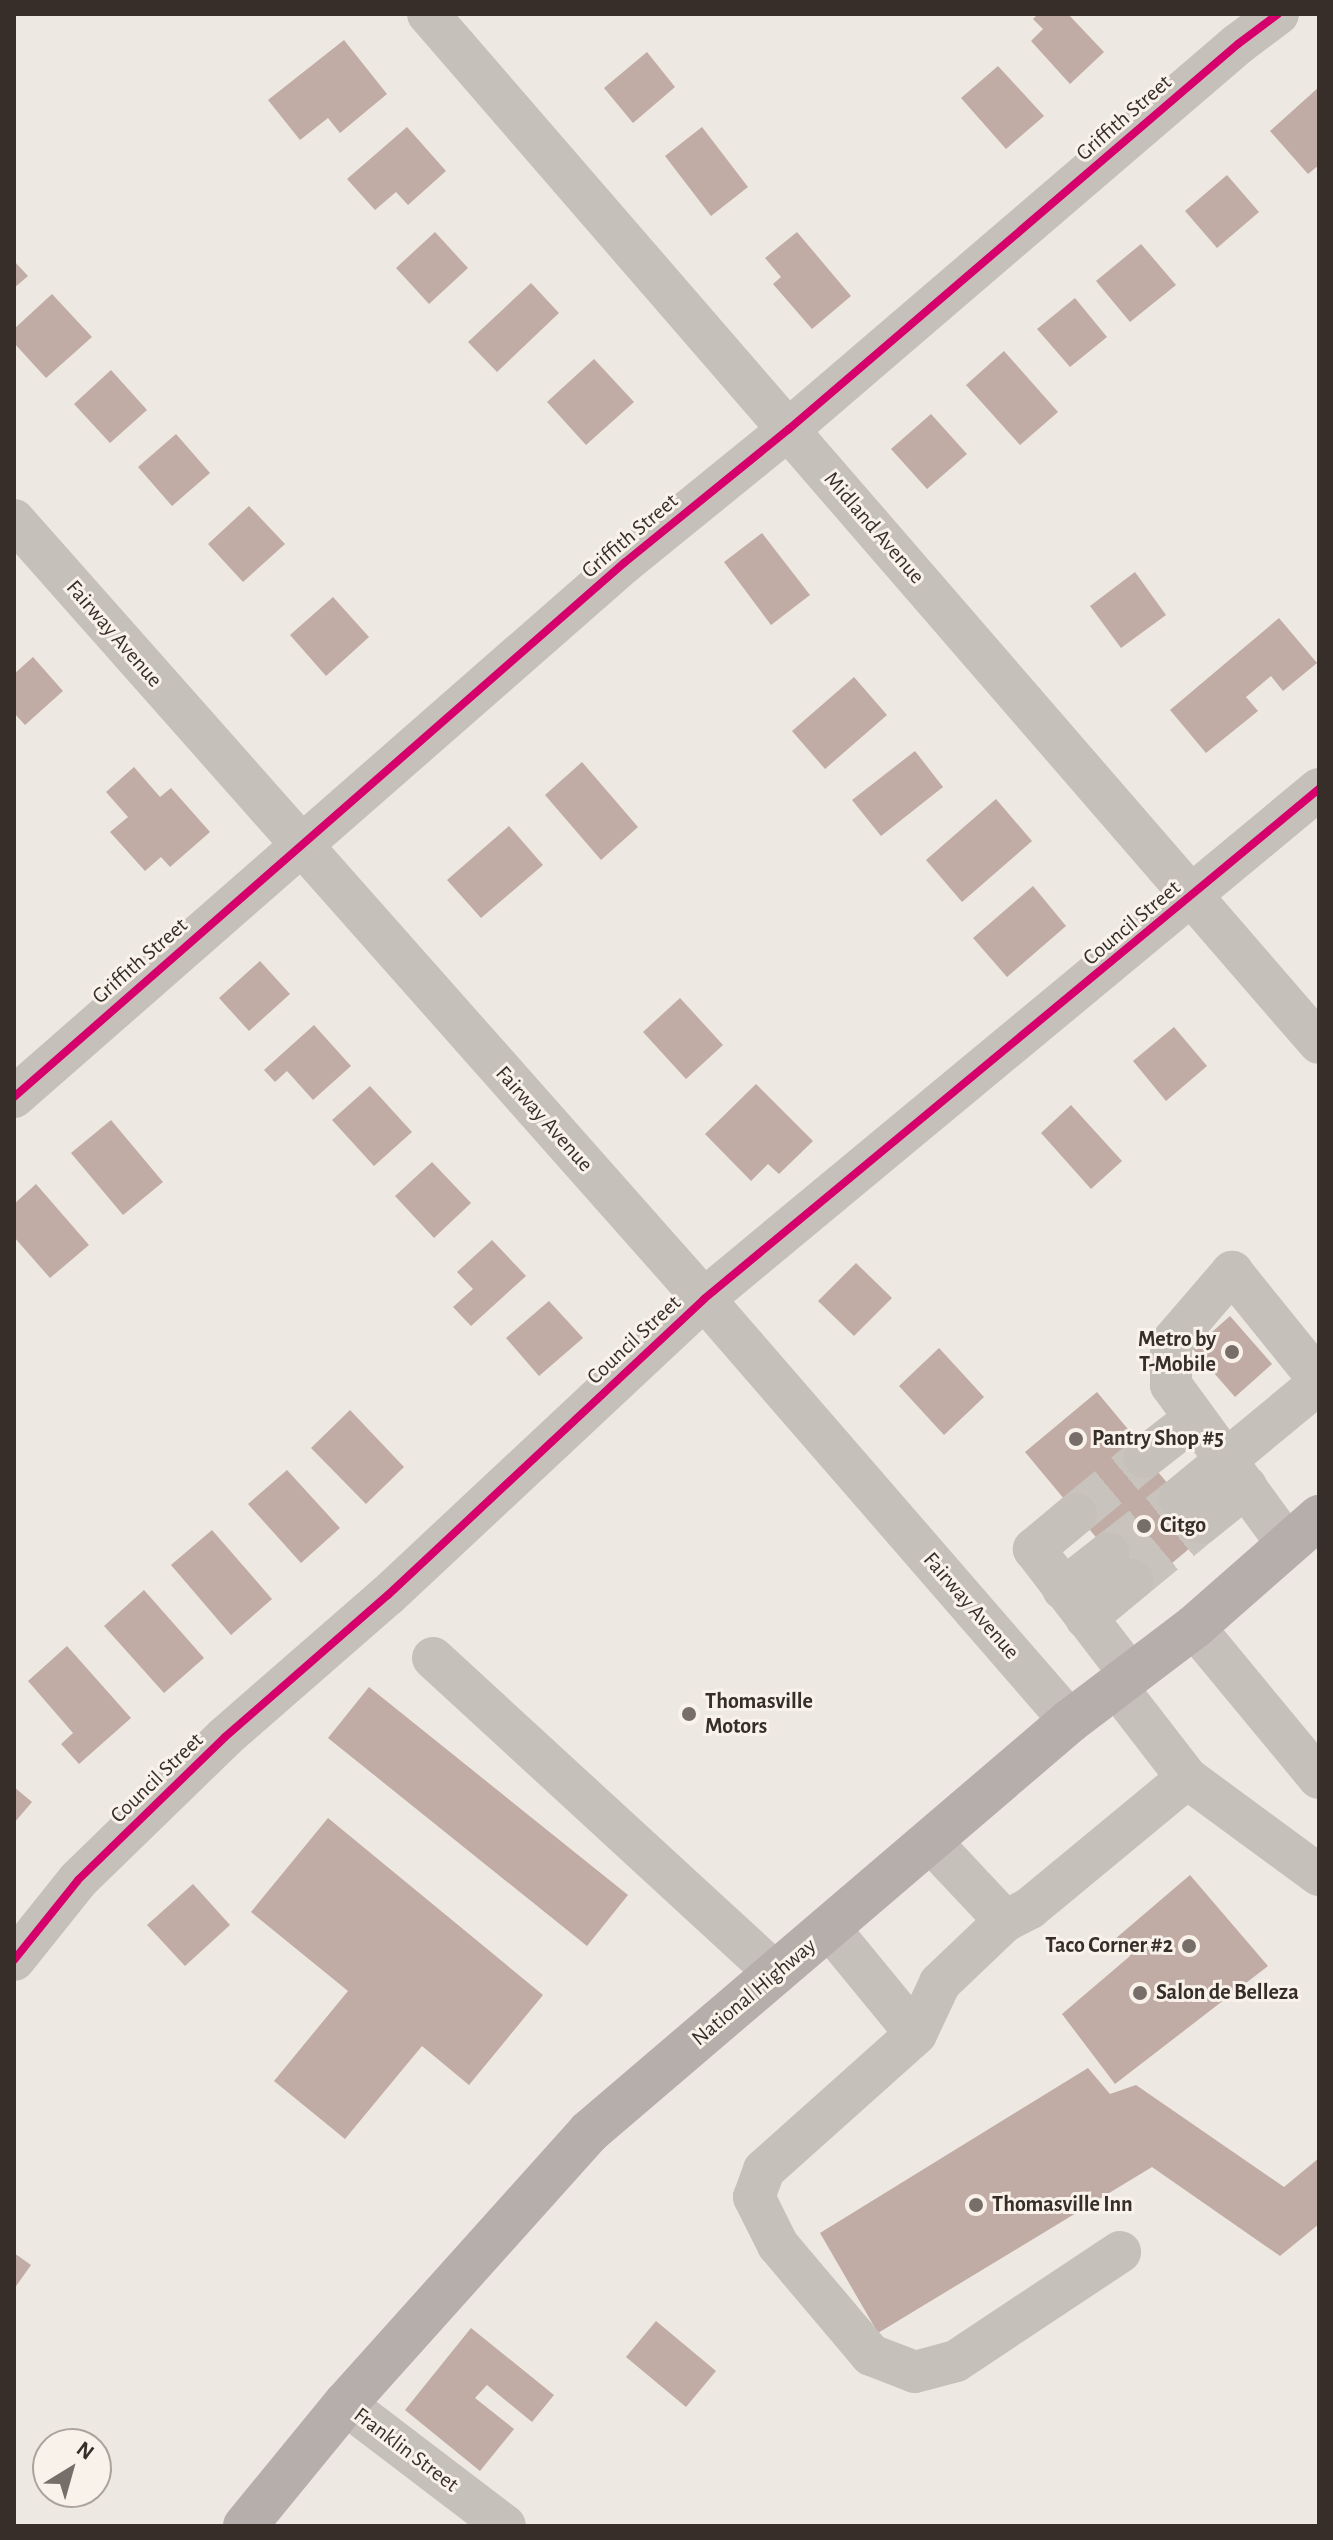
<!DOCTYPE html>
<style>
body{margin:0}
#map{position:relative;width:1333px;height:2540px;overflow:hidden;background:#ede8e2;font-family:"Alegreya Sans",sans-serif}
div>[style]{position:absolute}
.building>*{inset:0;background:#c0aca4}
.minor-tunnel>*{height:42px;margin-top:-21px;transform-origin:0;background:repeating-linear-gradient(90deg,#c9c3bd 0 42px,transparent 0 63px)}
.minor>*{height:42px;margin:-21px;padding:0 21px;transform-origin:21px;border-radius:21px;background:#c6c0bb}
.major>*{height:44px;margin:-22px;padding:0 22px;transform-origin:22px;border-radius:22px;background:#b5aeaa}
.cycleway>*{height:8px;margin:-4px;padding:0 4px;transform-origin:4px;border-radius:4px;background:#d6006c}
.dots>*{width:22px;height:22px;translate:-50% -50%;box-sizing:border-box;border:4px solid #f9f2ea;border-radius:50%}
span{translate:-50% -50%;white-space:nowrap;text-align:center;line-height:1.15;-webkit-text-stroke:6px #f9f2ea;paint-order:stroke}
.street-label{font-size:22px;color:#372d29}
.poi-label{font-size:22px;color:#372d29;font-weight:700}
.right{translate:-100% -50%;text-align:right}
.left{translate:0 -50%;text-align:left}
.frame{position:absolute;inset:0;border:16px solid #372d29;pointer-events:none}
.north{position:absolute;left:32px;top:2428px;width:80px;height:80px;box-sizing:border-box;background:#f9f2ea;border:2px solid #aba39d;border-radius:50%;rotate:37deg;font-size:22px;font-weight:700;line-height:32px;text-align:center;color:#372d29}
.north::after{content:'';display:block;margin:auto;width:28px;height:36px;background:#776e6a;clip-path:polygon(50% 0,100% 100%,50% 72%,0 100%)}
</style>
<div id="map">
<div class="building">
<i style="clip-path:polygon(1038px 14px,1068px 14px,1104px 52px,1070px 84px,1031px 41px,1043px 29px,1033px 19px)"></i>
<i style="clip-path:polygon(344px 40px,387px 94px,340px 133px,328px 118px,300px 140px,268px 100px)"></i>
<i style="clip-path:polygon(647px 52px,675px 87px,633px 123px,604px 88px)"></i>
<i style="clip-path:polygon(998px 66px,1044px 116px,1006px 149px,961px 98px)"></i>
<i style="clip-path:polygon(1319px 87px,1319px 165px,1308px 174px,1270px 131px)"></i>
<i style="clip-path:polygon(407px 127px,446px 171px,408px 205px,396px 192px,375px 210px,347px 179px)"></i>
<i style="clip-path:polygon(702px 127px,748px 187px,711px 216px,665px 156px)"></i>
<i style="clip-path:polygon(1227px 175px,1259px 212px,1217px 248px,1185px 211px)"></i>
<i style="clip-path:polygon(435px 232px,468px 268px,429px 304px,396px 268px)"></i>
<i style="clip-path:polygon(797px 232px,851px 296px,812px 329px,773px 284px,781px 277px,765px 258px)"></i>
<i style="clip-path:polygon(1141px 244px,1176px 285px,1130px 322px,1096px 281px)"></i>
<i style="clip-path:polygon(14px 261px,28px 276px,14px 288px)"></i>
<i style="clip-path:polygon(531px 283px,559px 313px,497px 372px,468px 342px)"></i>
<i style="clip-path:polygon(52px 294px,92px 337px,46px 378px,14px 343px,14px 329px)"></i>
<i style="clip-path:polygon(1075px 298px,1107px 337px,1070px 367px,1037px 329px)"></i>
<i style="clip-path:polygon(1004px 351px,1058px 412px,1020px 445px,966px 385px)"></i>
<i style="clip-path:polygon(594px 359px,634px 402px,586px 445px,547px 402px)"></i>
<i style="clip-path:polygon(111px 370px,147px 410px,110px 443px,74px 404px)"></i>
<i style="clip-path:polygon(931px 414px,967px 454px,927px 489px,891px 449px)"></i>
<i style="clip-path:polygon(176px 434px,210px 473px,172px 506px,138px 467px)"></i>
<i style="clip-path:polygon(249px 506px,285px 544px,243px 582px,208px 544px)"></i>
<i style="clip-path:polygon(762px 533px,810px 595px,771px 625px,724px 562px)"></i>
<i style="clip-path:polygon(1135px 572px,1166px 615px,1121px 648px,1090px 606px)"></i>
<i style="clip-path:polygon(333px 597px,369px 637px,326px 676px,290px 635px)"></i>
<i style="clip-path:polygon(1279px 618px,1317px 663px,1283px 691px,1271px 676px,1246px 697px,1258px 711px,1206px 753px,1170px 710px)"></i>
<i style="clip-path:polygon(33px 657px,63px 691px,25px 725px,14px 713px,14px 674px)"></i>
<i style="clip-path:polygon(854px 677px,887px 715px,825px 769px,792px 731px)"></i>
<i style="clip-path:polygon(915px 751px,943px 787px,881px 836px,852px 800px)"></i>
<i style="clip-path:polygon(582px 762px,638px 827px,601px 860px,545px 795px)"></i>
<i style="clip-path:polygon(134px 767px,160px 797px,171px 788px,210px 832px,170px 867px,161px 857px,145px 871px,110px 832px,128px 817px,106px 792px)"></i>
<i style="clip-path:polygon(996px 799px,1032px 841px,962px 902px,926px 860px)"></i>
<i style="clip-path:polygon(509px 826px,543px 865px,481px 918px,447px 880px)"></i>
<i style="clip-path:polygon(1033px 886px,1066px 926px,1007px 977px,973px 938px)"></i>
<i style="clip-path:polygon(260px 961px,290px 994px,249px 1031px,219px 998px)"></i>
<i style="clip-path:polygon(680px 998px,723px 1045px,686px 1079px,643px 1032px)"></i>
<i style="clip-path:polygon(314px 1025px,351px 1066px,313px 1100px,287px 1071px,275px 1082px,264px 1070px)"></i>
<i style="clip-path:polygon(1174px 1027px,1207px 1066px,1166px 1101px,1133px 1061px)"></i>
<i style="clip-path:polygon(756px 1084px,813px 1141px,779px 1174px,768px 1164px,751px 1181px,705px 1134px)"></i>
<i style="clip-path:polygon(370px 1086px,412px 1132px,374px 1166px,332px 1120px)"></i>
<i style="clip-path:polygon(1071px 1105px,1122px 1161px,1091px 1189px,1041px 1133px)"></i>
<i style="clip-path:polygon(111px 1120px,163px 1182px,123px 1215px,71px 1153px)"></i>
<i style="clip-path:polygon(432px 1162px,471px 1203px,434px 1238px,395px 1196px)"></i>
<i style="clip-path:polygon(36px 1184px,89px 1245px,50px 1278px,14px 1237px,14px 1204px)"></i>
<i style="clip-path:polygon(492px 1240px,526px 1276px,471px 1326px,453px 1307px,473px 1289px,457px 1272px)"></i>
<i style="clip-path:polygon(856px 1263px,892px 1298px,854px 1336px,818px 1301px)"></i>
<i style="clip-path:polygon(549px 1301px,583px 1338px,539px 1376px,506px 1338px)"></i>
<i style="clip-path:polygon(1230px 1316px,1272px 1364px,1235px 1397px,1193px 1349px)"></i>
<i style="clip-path:polygon(939px 1348px,984px 1397px,944px 1435px,899px 1386px)"></i>
<i style="clip-path:polygon(1097px 1392px,1132px 1434px,1129px 1438px,1209px 1532px,1140px 1590px,1025px 1452px)"></i>
<i style="clip-path:polygon(350px 1410px,404px 1467px,366px 1504px,311px 1448px)"></i>
<i style="clip-path:polygon(287px 1470px,340px 1528px,301px 1563px,248px 1504px)"></i>
<i style="clip-path:polygon(212px 1530px,272px 1599px,231px 1635px,171px 1565px)"></i>
<i style="clip-path:polygon(144px 1590px,204px 1658px,164px 1693px,104px 1626px)"></i>
<i style="clip-path:polygon(67px 1646px,131px 1718px,79px 1764px,61px 1744px,73px 1733px,28px 1681px)"></i>
<i style="clip-path:polygon(369px 1687px,628px 1895px,587px 1946px,328px 1738px)"></i>
<i style="clip-path:polygon(14px 1787px,32px 1802px,14px 1823px)"></i>
<i style="clip-path:polygon(328px 1818px,543px 1995px,469px 2085px,422px 2046px,345px 2139px,274px 2081px,348px 1991px,251px 1912px)"></i>
<i style="clip-path:polygon(1190px 1875px,1268px 1966px,1115px 2084px,1062px 2014px,1130px 1956px,1115px 1939px)"></i>
<i style="clip-path:polygon(193px 1884px,230px 1925px,185px 1966px,147px 1925px)"></i>
<i style="clip-path:polygon(1088px 2068px,1110px 2094px,1136px 2085px,1284px 2187px,1319px 2158px,1319px 2224px,1280px 2256px,1152px 2167px,878px 2333px,820px 2233px)"></i>
<i style="clip-path:polygon(14px 2253px,31px 2265px,14px 2289px)"></i>
<i style="clip-path:polygon(656px 2321px,716px 2371px,686px 2407px,626px 2357px)"></i>
<i style="clip-path:polygon(471px 2328px,554px 2395px,532px 2422px,487px 2385px,475px 2398px,514px 2429px,480px 2471px,405px 2410px)"></i>
</div>
<div class="minor-tunnel">
<i style="left:1076px;top:1514px;width:89px;rotate:-39.6deg"></i>
<i style="left:1109px;top:1553px;width:90px;rotate:-37.8deg"></i>
<i style="left:1132px;top:1580px;width:89px;rotate:-39.6deg"></i>
</div>
<div class="minor">
<i style="left:428px;top:14px;width:1361px;rotate:49.11deg"></i>
<i style="left:14px;top:520px;width:1041px;rotate:48.47deg"></i>
<i style="left:704px;top:1299px;width:559px;rotate:49.06deg"></i>
<i style="left:14px;top:1097px;width:811px;rotate:-41.2deg"></i>
<i style="left:624px;top:563px;width:213px;rotate:-39.1deg"></i>
<i style="left:789px;top:429px;width:591px;rotate:-40.61deg"></i>
<i style="left:1238px;top:44px;width:50px;rotate:-36.9deg"></i>
<i style="left:1145px;top:1457px;width:63px;rotate:-38deg"></i>
<i style="left:1180px;top:1498px;width:180px;rotate:-39.6deg"></i>
<i style="left:1076px;top:1514px;width:55px;rotate:140.2deg"></i>
<i style="left:1034px;top:1549px;width:158px;rotate:52.5deg"></i>
<i style="left:1201px;top:1523px;width:58px;rotate:-38.7deg"></i>
<i style="left:1287px;top:1544px;width:197px;rotate:-126.1deg"></i>
<i style="left:1171px;top:1385px;width:42px;rotate:-90deg"></i>
<i style="left:1171px;top:1343px;width:94px;rotate:-49.3deg"></i>
<i style="left:1232px;top:1272px;width:139px;rotate:51.1deg"></i>
<i style="left:1063px;top:1589px;width:58px;rotate:-38deg"></i>
<i style="left:1086px;top:1618px;width:60px;rotate:-39.6deg"></i>
<i style="left:1194px;top:1627px;width:196px;rotate:50.4deg"></i>
<i style="left:433px;top:1658px;width:466px;rotate:42.6deg"></i>
<i style="left:1116px;top:1686px;width:116px;rotate:52.3deg"></i>
<i style="left:1187px;top:1778px;width:164px;rotate:36.3deg"></i>
<i style="left:930px;top:1841px;width:110px;rotate:46.8deg"></i>
<i style="left:1005px;top:1921px;width:28px;rotate:-27deg"></i>
<i style="left:1030px;top:1908px;width:204px;rotate:-39.6deg"></i>
<i style="left:1005px;top:1921px;width:90px;rotate:136.4deg"></i>
<i style="left:940px;top:1983px;width:56px;rotate:115.2deg"></i>
<i style="left:916px;top:2034px;width:204px;rotate:138.2deg"></i>
<i style="left:764px;top:2170px;width:29px;rotate:110deg"></i>
<i style="left:754px;top:2197px;width:54px;rotate:63.4deg"></i>
<i style="left:778px;top:2245px;width:144px;rotate:49.8deg"></i>
<i style="left:871px;top:2355px;width:47px;rotate:21.1deg"></i>
<i style="left:915px;top:2372px;width:42px;rotate:-15deg"></i>
<i style="left:956px;top:2361px;width:197px;rotate:-33.6deg"></i>
<i style="left:829px;top:1928px;width:137px;rotate:50.6deg"></i>
<i style="left:14px;top:1960px;width:102px;rotate:-51.3deg"></i>
<i style="left:78px;top:1880px;width:205px;rotate:-44.2deg"></i>
<i style="left:225px;top:1737px;width:216px;rotate:-41.1deg"></i>
<i style="left:388px;top:1595px;width:433px;rotate:-43.1deg"></i>
<i style="left:704px;top:1299px;width:799px;rotate:-39.67deg"></i>
<i style="left:345px;top:2404px;width:201px;rotate:37.3deg"></i>
</div>
<div class="major">
<i style="left:245px;top:2526px;width:158px;rotate:-50.7deg"></i>
<i style="left:345px;top:2404px;width:365px;rotate:-48.1deg"></i>
<i style="left:589px;top:2132px;width:633px;rotate:-40.51deg"></i>
<i style="left:1070px;top:1721px;width:156px;rotate:-37.2deg"></i>
<i style="left:1194px;top:1627px;width:167px;rotate:-41.3deg"></i>
</div>
<div class="cycleway">
<i style="left:14px;top:1097px;width:811px;rotate:-41.2deg"></i>
<i style="left:624px;top:563px;width:213px;rotate:-39.1deg"></i>
<i style="left:789px;top:429px;width:591px;rotate:-40.61deg"></i>
<i style="left:1238px;top:44px;width:50px;rotate:-36.9deg"></i>
<i style="left:14px;top:1960px;width:102px;rotate:-51.3deg"></i>
<i style="left:78px;top:1880px;width:205px;rotate:-44.2deg"></i>
<i style="left:225px;top:1737px;width:216px;rotate:-41.1deg"></i>
<i style="left:388px;top:1595px;width:433px;rotate:-43.1deg"></i>
<i style="left:704px;top:1299px;width:799px;rotate:-39.67deg"></i>
</div>
<div class="dots">
<i style="left:1232px;top:1352px;background:#776e6a"></i>
<i style="left:1076px;top:1439px;background:#776e6a"></i>
<i style="left:1144px;top:1526px;background:#776e6a"></i>
<i style="left:689px;top:1714px;background:#776e6a"></i>
<i style="left:1189px;top:1946px;background:#776e6a"></i>
<i style="left:1140px;top:1993px;background:#776e6a"></i>
<i style="left:976px;top:2205px;background:#776e6a"></i>
</div>
<div class="street-label">
<span style="left:1124px;top:118px;rotate:-41deg">Griffith Street</span>
<span style="left:874px;top:528px;rotate:49deg">Midland Avenue</span>
<span style="left:630px;top:536px;rotate:-40deg">Griffith Street</span>
<span style="left:114px;top:634px;rotate:49deg">Fairway Avenue</span>
<span style="left:1132px;top:923px;rotate:-40deg">Council Street</span>
<span style="left:140px;top:961px;rotate:-41deg">Griffith Street</span>
<span style="left:544px;top:1119px;rotate:48deg">Fairway Avenue</span>
<span style="left:634px;top:1340px;rotate:-43deg">Council Street</span>
<span style="left:971px;top:1606px;rotate:49deg">Fairway Avenue</span>
<span style="left:157px;top:1778px;rotate:-44deg">Council Street</span>
<span style="left:754px;top:1992px;rotate:-40deg">National Highway</span>
<span style="left:406px;top:2450px;rotate:37deg">Franklin Street</span>
</div>
<div class="poi-label">
<span class="right" style="left:1216px;top:1352px">Metro by<br>T-Mobile</span>
<span class="left" style="left:1092px;top:1439px">Pantry Shop #5</span>
<span class="left" style="left:1160px;top:1526px">Citgo</span>
<span class="left" style="left:705px;top:1714px">Thomasville<br>Motors</span>
<span class="right" style="left:1173px;top:1946px">Taco Corner #2</span>
<span class="left" style="left:1156px;top:1993px">Salon de Belleza</span>
<span class="left" style="left:992px;top:2205px">Thomasville Inn</span>
</div>
<div class="frame"></div>
<div class="north">N</div>
</div>
